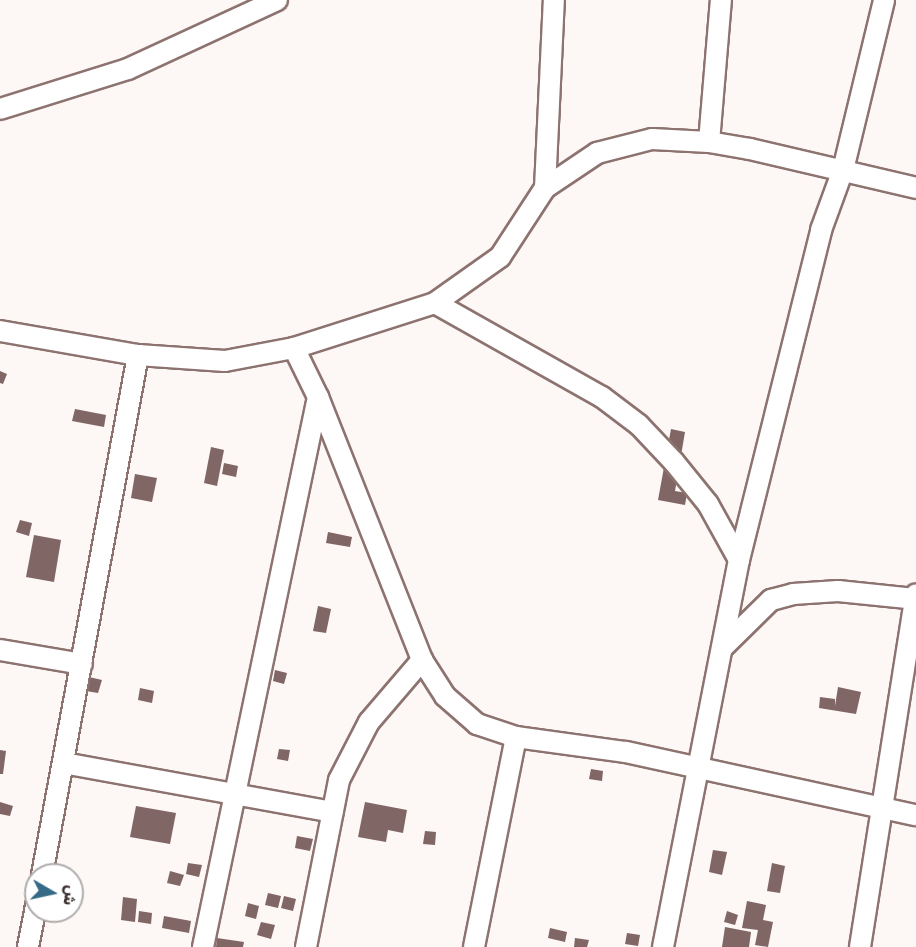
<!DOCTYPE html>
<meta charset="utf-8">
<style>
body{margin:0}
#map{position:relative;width:916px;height:947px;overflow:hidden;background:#fdf7f6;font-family:Rubik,Vazirmatn,sans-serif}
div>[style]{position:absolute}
.building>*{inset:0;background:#806664}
.roads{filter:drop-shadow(2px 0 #8d7370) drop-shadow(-2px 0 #8d7370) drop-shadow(0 2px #8d7370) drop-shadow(0 -2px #8d7370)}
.minor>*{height:20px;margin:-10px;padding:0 10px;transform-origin:10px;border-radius:10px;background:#fff}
span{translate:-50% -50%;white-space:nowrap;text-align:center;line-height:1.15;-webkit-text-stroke:6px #fff;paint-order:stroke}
.north{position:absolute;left:24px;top:863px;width:60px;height:60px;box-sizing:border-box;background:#fff;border:2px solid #b1adac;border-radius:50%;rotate:99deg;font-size:16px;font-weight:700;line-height:24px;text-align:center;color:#3c3130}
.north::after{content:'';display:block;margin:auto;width:21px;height:27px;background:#366b87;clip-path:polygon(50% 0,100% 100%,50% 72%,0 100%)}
</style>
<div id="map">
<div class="building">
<i style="clip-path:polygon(0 371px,7px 374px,3px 384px,0 383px)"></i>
<i style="clip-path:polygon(75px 409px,106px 415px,104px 427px,72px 421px)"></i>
<i style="clip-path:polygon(671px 429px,685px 432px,675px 491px,687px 493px,685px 505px,658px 500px)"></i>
<i style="clip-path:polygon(211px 447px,224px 450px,217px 486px,204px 483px)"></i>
<i style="clip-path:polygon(224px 463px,238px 466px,236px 477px,222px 474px)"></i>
<i style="clip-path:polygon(135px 474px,157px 478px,152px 502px,131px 498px)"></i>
<i style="clip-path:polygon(20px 520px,32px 523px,29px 536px,16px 532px)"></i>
<i style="clip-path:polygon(328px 532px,352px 537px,350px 547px,326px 543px)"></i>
<i style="clip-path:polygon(34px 535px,61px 540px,54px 582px,26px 577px)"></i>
<i style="clip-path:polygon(318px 606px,331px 609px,326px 633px,313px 631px)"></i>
<i style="clip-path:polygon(275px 670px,287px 673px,284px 684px,273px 681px)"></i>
<i style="clip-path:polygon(89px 677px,102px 680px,98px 693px,86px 691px)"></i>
<i style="clip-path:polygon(838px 687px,861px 692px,856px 714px,819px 708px,820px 697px,835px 699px,835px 706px)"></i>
<i style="clip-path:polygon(140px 688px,154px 691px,152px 703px,138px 700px)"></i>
<i style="clip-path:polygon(279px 749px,290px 750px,288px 761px,277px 759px)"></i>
<i style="clip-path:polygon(0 750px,6px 751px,3px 774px,0 774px)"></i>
<i style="clip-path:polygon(591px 769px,603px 771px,602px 781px,589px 779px)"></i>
<i style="clip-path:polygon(0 802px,13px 806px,10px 816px,0 814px)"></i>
<i style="clip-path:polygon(365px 802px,407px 810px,403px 833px,388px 830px,386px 842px,358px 837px)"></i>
<i style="clip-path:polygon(136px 806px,176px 813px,170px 844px,130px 837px)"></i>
<i style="clip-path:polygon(425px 831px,436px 832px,435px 845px,423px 844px)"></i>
<i style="clip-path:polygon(297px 836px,313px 839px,310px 851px,295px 848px)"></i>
<i style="clip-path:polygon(713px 850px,727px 852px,722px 875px,709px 872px)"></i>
<i style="clip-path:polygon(188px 863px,202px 865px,199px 877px,186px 874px)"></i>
<i style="clip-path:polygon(772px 863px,785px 866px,780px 893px,767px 891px)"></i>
<i style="clip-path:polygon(170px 871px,184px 875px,180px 886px,167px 883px)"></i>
<i style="clip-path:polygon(268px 893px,281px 896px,278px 908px,265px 905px)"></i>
<i style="clip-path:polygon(284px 896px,296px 899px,293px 911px,281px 908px)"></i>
<i style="clip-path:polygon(123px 897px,137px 899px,135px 922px,121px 920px)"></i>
<i style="clip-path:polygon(747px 901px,766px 905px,763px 920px,773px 922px,768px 947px,755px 945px,758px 930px,742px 928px)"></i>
<i style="clip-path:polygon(248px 903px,259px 906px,256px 919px,245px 916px)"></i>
<i style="clip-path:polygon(139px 911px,152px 913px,151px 924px,138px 922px)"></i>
<i style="clip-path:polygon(727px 911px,738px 915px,735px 925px,724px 922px)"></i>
<i style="clip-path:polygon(164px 916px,191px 921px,189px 933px,162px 928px)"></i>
<i style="clip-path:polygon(261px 922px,275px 925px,271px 939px,257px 935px)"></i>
<i style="clip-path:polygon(725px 927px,751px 932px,749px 947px,722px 947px)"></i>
<i style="clip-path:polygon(550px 928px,567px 932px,565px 942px,548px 938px)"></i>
<i style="clip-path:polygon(627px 933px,640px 935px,638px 946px,625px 944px)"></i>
<i style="clip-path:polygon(217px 938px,244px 942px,243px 947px,216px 947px)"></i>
<i style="clip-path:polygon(575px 938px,589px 940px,587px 947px,574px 947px)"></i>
</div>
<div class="roads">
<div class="minor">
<i style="left:0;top:109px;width:134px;rotate:-17.4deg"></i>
<i style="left:128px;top:69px;width:164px;rotate:-24.8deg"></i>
<i style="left:709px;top:142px;width:143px;rotate:-85.2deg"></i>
<i style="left:545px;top:188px;width:188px;rotate:-87.3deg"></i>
<i style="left:435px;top:303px;width:192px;rotate:29.4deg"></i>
<i style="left:602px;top:397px;width:46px;rotate:37.1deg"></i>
<i style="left:639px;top:425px;width:51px;rotate:46.6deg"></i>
<i style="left:674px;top:462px;width:54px;rotate:51deg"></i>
<i style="left:708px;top:504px;width:64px;rotate:61deg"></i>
<i style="left:0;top:331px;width:140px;rotate:9.9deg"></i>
<i style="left:138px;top:355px;width:87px;rotate:3.9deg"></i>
<i style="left:225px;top:361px;width:70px;rotate:-10.7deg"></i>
<i style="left:294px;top:348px;width:148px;rotate:-17.7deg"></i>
<i style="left:435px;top:303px;width:80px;rotate:-35.3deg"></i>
<i style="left:500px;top:257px;width:82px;rotate:-56.9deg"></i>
<i style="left:545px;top:188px;width:63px;rotate:-33.9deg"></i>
<i style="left:597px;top:153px;width:57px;rotate:-14.3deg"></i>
<i style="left:652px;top:139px;width:57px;rotate:3deg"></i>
<i style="left:709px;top:142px;width:42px;rotate:9.7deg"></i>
<i style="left:750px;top:149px;width:171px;rotate:13.2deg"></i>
<i style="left:294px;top:348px;width:55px;rotate:63.9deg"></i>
<i style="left:318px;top:397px;width:283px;rotate:68.4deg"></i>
<i style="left:422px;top:660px;width:43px;rotate:57.4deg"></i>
<i style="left:445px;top:696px;width:43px;rotate:41.2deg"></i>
<i style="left:477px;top:724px;width:41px;rotate:18.4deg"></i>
<i style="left:516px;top:737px;width:111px;rotate:7.8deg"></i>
<i style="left:626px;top:752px;width:297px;rotate:12.3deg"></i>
<i style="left:722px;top:648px;width:69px;rotate:-44.4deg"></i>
<i style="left:771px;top:600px;width:23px;rotate:-15deg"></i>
<i style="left:793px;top:594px;width:45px;rotate:-3.8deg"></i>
<i style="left:838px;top:591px;width:77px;rotate:5.9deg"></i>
<i style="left:0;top:650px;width:83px;rotate:9.7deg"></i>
<i style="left:63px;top:763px;width:274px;rotate:10.3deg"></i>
<i style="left:42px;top:875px;width:529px;rotate:-79.54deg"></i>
<i style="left:28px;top:947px;width:42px;rotate:-79deg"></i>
<i style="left:203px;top:947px;width:562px;rotate:-78.19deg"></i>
<i style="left:306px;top:947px;width:170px;rotate:-78.8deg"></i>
<i style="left:339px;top:780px;width:65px;rotate:-62.7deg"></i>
<i style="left:369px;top:722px;width:82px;rotate:-49.5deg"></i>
<i style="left:474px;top:947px;width:214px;rotate:-78.7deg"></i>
<i style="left:663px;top:947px;width:394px;rotate:-78.9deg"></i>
<i style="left:739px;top:560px;width:340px;rotate:-76deg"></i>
<i style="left:821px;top:230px;width:64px;rotate:-69.9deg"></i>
<i style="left:843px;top:170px;width:175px;rotate:-76.4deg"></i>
<i style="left:860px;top:947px;width:357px;rotate:-81deg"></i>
</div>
</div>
<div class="north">ش</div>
</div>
